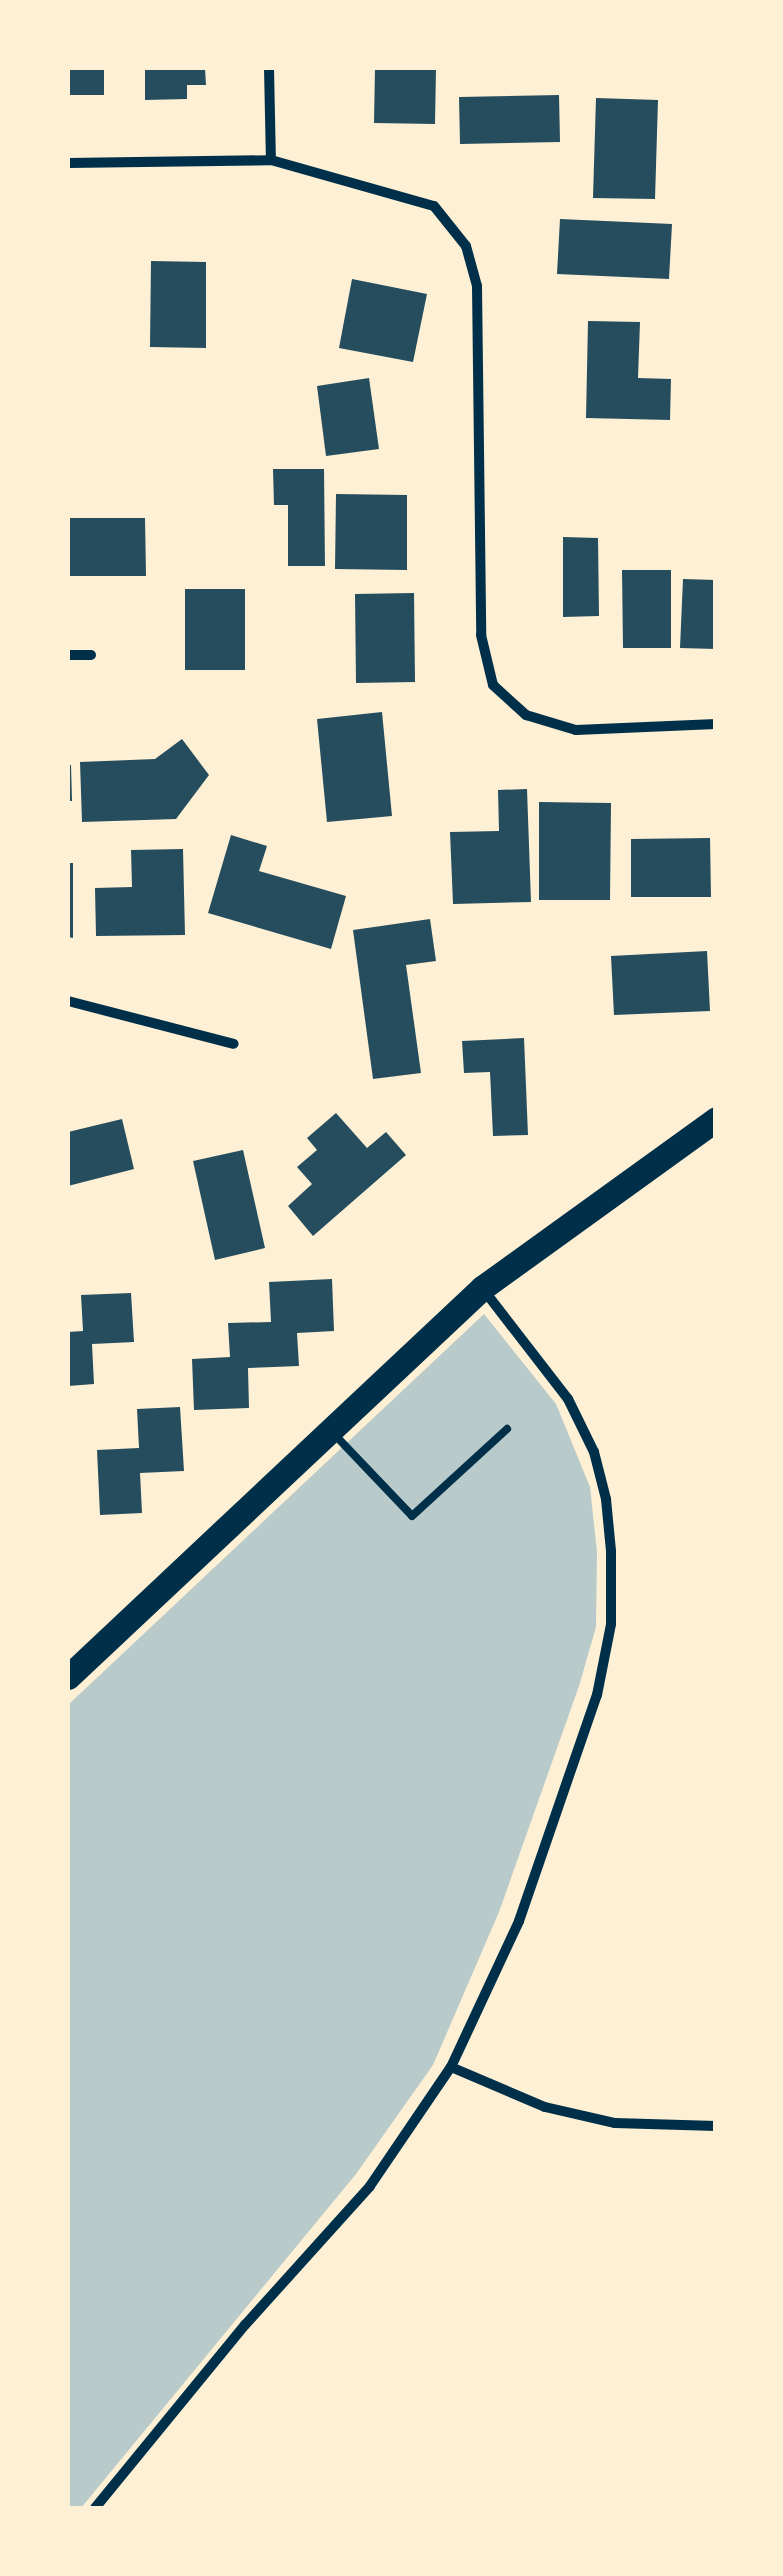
<!DOCTYPE html>
<style>
body{margin:0}
#map{position:relative;width:783px;height:2576px;overflow:hidden;background:#fdf0d5;font-family:"DM Sans",sans-serif}
div>[style]{position:absolute}
.green>*{inset:0;background:#b9caca}
.building>*{inset:0;background:#264d5e}
.service>*{height:8px;margin:-4px;padding:0 4px;transform-origin:4px;border-radius:4px;background:#003049}
.minor>*{height:10px;margin:-5px;padding:0 5px;transform-origin:5px;border-radius:5px;background:#003049}
.primary>*{height:25px;margin:-12.5px;padding:0 12.5px;transform-origin:12.5px;border-radius:12.5px;background:#003049}
span{translate:-50% -50%;white-space:nowrap;text-align:center;line-height:1.15;-webkit-text-stroke:8px #fdf0d5;paint-order:stroke}
.frame{position:absolute;inset:0;border:70px solid #fdf0d5;pointer-events:none}
</style>
<div id="map">
<div class="green">
<i style="clip-path:polygon(484px 1314px,556px 1404px,590px 1487px,597px 1552px,596px 1627px,579px 1686px,499px 1912px,433px 2065px,356px 2174px,81px 2508px,68px 2508px,68px 1705px)"></i>
</div>
<div class="building">
<i style="clip-path:polygon(68px 68px,104px 68px,104px 95px,68px 95px)"></i>
<i style="clip-path:polygon(145px 68px,205px 68px,206px 85px,187px 85px,187px 99px,145px 100px)"></i>
<i style="clip-path:polygon(375px 68px,436px 68px,435px 124px,374px 123px)"></i>
<i style="clip-path:polygon(559px 95px,560px 142px,460px 144px,459px 97px)"></i>
<i style="clip-path:polygon(596px 98px,658px 100px,655px 199px,593px 198px)"></i>
<i style="clip-path:polygon(560px 219px,672px 224px,669px 279px,557px 274px)"></i>
<i style="clip-path:polygon(151px 261px,206px 262px,206px 348px,150px 347px)"></i>
<i style="clip-path:polygon(352px 279px,427px 294px,413px 362px,339px 348px)"></i>
<i style="clip-path:polygon(588px 321px,640px 322px,638px 378px,671px 379px,670px 420px,586px 418px)"></i>
<i style="clip-path:polygon(369px 378px,379px 449px,326px 456px,317px 386px)"></i>
<i style="clip-path:polygon(273px 469px,324px 469px,325px 566px,288px 566px,288px 505px,274px 505px)"></i>
<i style="clip-path:polygon(336px 494px,407px 495px,407px 570px,335px 569px)"></i>
<i style="clip-path:polygon(68px 518px,145px 518px,146px 576px,68px 576px)"></i>
<i style="clip-path:polygon(563px 537px,598px 538px,599px 616px,563px 617px)"></i>
<i style="clip-path:polygon(622px 570px,671px 570px,671px 648px,623px 648px)"></i>
<i style="clip-path:polygon(683px 579px,716px 580px,716px 649px,680px 648px)"></i>
<i style="clip-path:polygon(185px 589px,245px 589px,245px 670px,185px 670px)"></i>
<i style="clip-path:polygon(414px 593px,415px 682px,356px 683px,355px 594px)"></i>
<i style="clip-path:polygon(382px 712px,392px 816px,327px 822px,317px 719px)"></i>
<i style="clip-path:polygon(182px 739px,209px 775px,176px 819px,82px 822px,80px 762px,155px 759px)"></i>
<i style="clip-path:polygon(68px 765px,71px 765px,72px 801px,68px 801px)"></i>
<i style="clip-path:polygon(527px 789px,531px 902px,453px 904px,450px 832px,499px 831px,498px 790px)"></i>
<i style="clip-path:polygon(539px 802px,611px 803px,610px 900px,539px 900px)"></i>
<i style="clip-path:polygon(231px 835px,267px 846px,259px 871px,346px 896px,331px 949px,208px 913px)"></i>
<i style="clip-path:polygon(710px 838px,711px 897px,631px 897px,631px 839px)"></i>
<i style="clip-path:polygon(183px 849px,185px 935px,96px 936px,95px 888px,132px 887px,131px 850px)"></i>
<i style="clip-path:polygon(68px 863px,73px 863px,73px 938px,68px 937px)"></i>
<i style="clip-path:polygon(430px 919px,436px 961px,406px 965px,421px 1073px,373px 1079px,353px 930px)"></i>
<i style="clip-path:polygon(707px 951px,710px 1011px,614px 1015px,611px 956px)"></i>
<i style="clip-path:polygon(524px 1038px,528px 1135px,493px 1136px,490px 1072px,464px 1073px,462px 1041px)"></i>
<i style="clip-path:polygon(336px 1113px,367px 1148px,386px 1132px,406px 1155px,313px 1236px,288px 1206px,312px 1184px,297px 1167px,317px 1150px,307px 1138px)"></i>
<i style="clip-path:polygon(122px 1119px,134px 1169px,68px 1186px,68px 1132px)"></i>
<i style="clip-path:polygon(243px 1150px,265px 1248px,215px 1260px,193px 1161px)"></i>
<i style="clip-path:polygon(332px 1279px,334px 1331px,297px 1333px,299px 1366px,248px 1368px,249px 1408px,194px 1410px,192px 1359px,230px 1357px,228px 1323px,271px 1322px,269px 1282px)"></i>
<i style="clip-path:polygon(131px 1293px,134px 1342px,92px 1344px,94px 1384px,68px 1386px,68px 1332px,83px 1331px,81px 1295px)"></i>
<i style="clip-path:polygon(180px 1407px,184px 1471px,140px 1473px,142px 1513px,100px 1515px,97px 1450px,139px 1448px,137px 1409px)"></i>
</div>
<div class="service">
<i style="left:334px;top:1434px;width:113px;rotate:46.4deg"></i>
<i style="left:412px;top:1516px;width:129px;rotate:-42.5deg"></i>
</div>
<div class="minor">
<i style="left:269px;top:68px;width:92px;rotate:88.8deg"></i>
<i style="left:271px;top:160px;width:169px;rotate:15.8deg"></i>
<i style="left:434px;top:206px;width:51px;rotate:51.3deg"></i>
<i style="left:466px;top:246px;width:41px;rotate:74.6deg"></i>
<i style="left:477px;top:286px;width:349px;rotate:89.3deg"></i>
<i style="left:481px;top:635px;width:51px;rotate:76.5deg"></i>
<i style="left:493px;top:685px;width:45px;rotate:42.3deg"></i>
<i style="left:526px;top:715px;width:52px;rotate:16.7deg"></i>
<i style="left:576px;top:730px;width:140px;rotate:-2.5deg"></i>
<i style="left:68px;top:163px;width:203px;rotate:-0.8deg"></i>
<i style="left:68px;top:655px;width:23px"></i>
<i style="left:68px;top:1001px;width:171px;rotate:14.5deg"></i>
<i style="left:451px;top:2067px;width:102px;rotate:23.1deg"></i>
<i style="left:545px;top:2107px;width:72px;rotate:12.9deg"></i>
<i style="left:615px;top:2123px;width:101px;rotate:1.7deg"></i>
<i style="left:95px;top:2508px;width:237px;rotate:-50.7deg"></i>
<i style="left:245px;top:2325px;width:187px;rotate:-48deg"></i>
<i style="left:370px;top:2186px;width:144px;rotate:-55.8deg"></i>
<i style="left:451px;top:2067px;width:161px;rotate:-65deg"></i>
<i style="left:519px;top:1921px;width:239px;rotate:-71deg"></i>
<i style="left:597px;top:1695px;width:72px;rotate:-78.8deg"></i>
<i style="left:611px;top:1624px;width:73px;rotate:-90deg"></i>
<i style="left:611px;top:1551px;width:52px;rotate:-95.5deg"></i>
<i style="left:606px;top:1499px;width:49px;rotate:-104.3deg"></i>
<i style="left:594px;top:1452px;width:59px;rotate:-116.1deg"></i>
<i style="left:568px;top:1399px;width:139px;rotate:-127.7deg"></i>
</div>
<div class="primary">
<i style="left:68px;top:1677px;width:568px;rotate:-43.22deg"></i>
<i style="left:482px;top:1288px;width:289px;rotate:-35.8deg"></i>
</div>
<div class="frame"></div>
</div>
